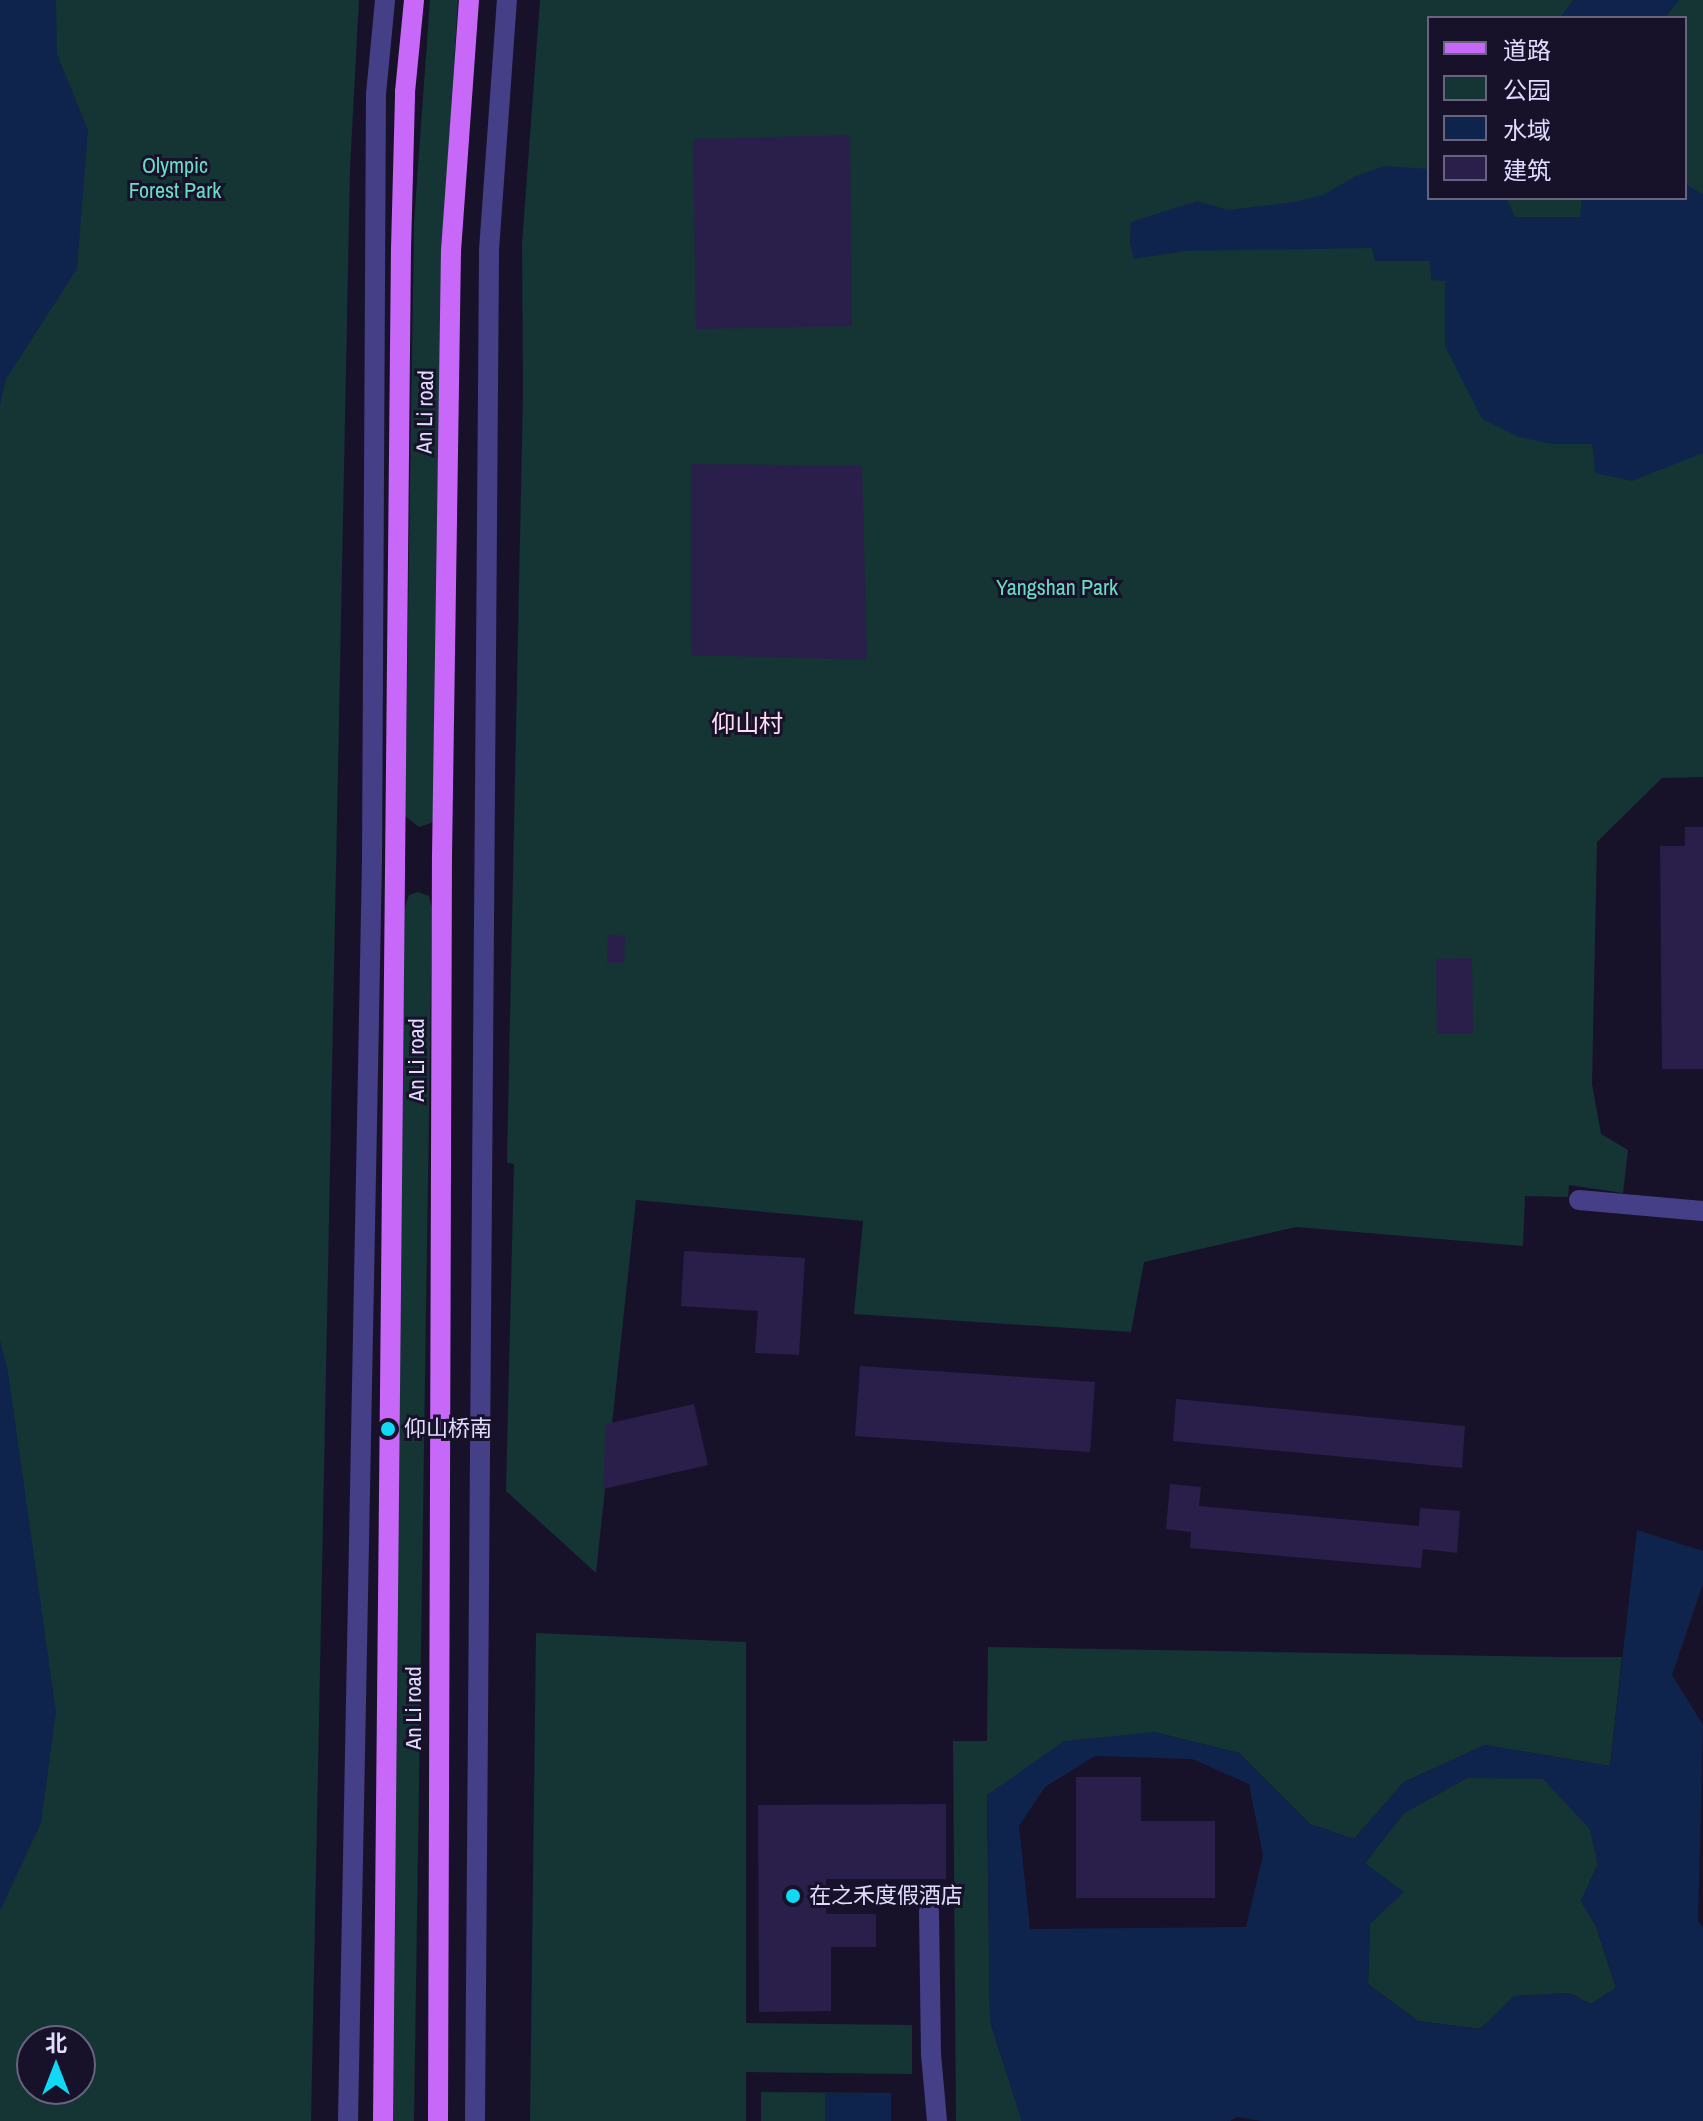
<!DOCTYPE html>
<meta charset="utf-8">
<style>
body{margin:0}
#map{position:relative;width:1703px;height:2121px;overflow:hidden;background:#17122a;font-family:"Archivo Narrow","Noto Sans SC",sans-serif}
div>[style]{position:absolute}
.green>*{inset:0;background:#153434}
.water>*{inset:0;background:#0f244c}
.building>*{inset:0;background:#291f4a}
.minor>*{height:20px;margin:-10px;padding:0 10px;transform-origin:10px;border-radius:10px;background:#443f87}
.major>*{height:20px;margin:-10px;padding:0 10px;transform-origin:10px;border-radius:10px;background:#c768f9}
.dots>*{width:22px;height:22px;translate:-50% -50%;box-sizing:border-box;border:4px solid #17122a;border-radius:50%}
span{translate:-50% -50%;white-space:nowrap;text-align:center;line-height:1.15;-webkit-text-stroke:6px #17122a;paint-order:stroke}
.park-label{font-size:22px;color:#6adcc3}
.street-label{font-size:22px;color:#e1dcfe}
.poi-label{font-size:22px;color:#e1dcfe}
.left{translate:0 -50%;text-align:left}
.neighbourhood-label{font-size:24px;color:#fedef1}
.legend{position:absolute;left:1427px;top:16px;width:260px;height:184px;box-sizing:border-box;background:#17122a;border:2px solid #68637f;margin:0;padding:10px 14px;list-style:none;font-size:24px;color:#e1dcfe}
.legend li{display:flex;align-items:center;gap:16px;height:40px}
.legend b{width:40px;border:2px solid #68637f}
.north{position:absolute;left:16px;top:2025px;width:80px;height:80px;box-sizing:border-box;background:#17122a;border:2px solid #68637f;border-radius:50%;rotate:0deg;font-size:22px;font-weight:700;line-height:32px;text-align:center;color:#e1dcfe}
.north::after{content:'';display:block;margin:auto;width:28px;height:36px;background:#11d8f5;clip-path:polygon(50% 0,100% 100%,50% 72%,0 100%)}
</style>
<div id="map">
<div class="green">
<i style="clip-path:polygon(evenodd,0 0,359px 0,350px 169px,311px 2121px,0 2121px,0 0,32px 2041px,80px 2041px,80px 2089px,32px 2089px,32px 2041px)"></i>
<i style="clip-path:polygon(430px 0,458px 0,444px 233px,437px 816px,431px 823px,419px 827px,405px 816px,414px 222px)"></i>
<i style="clip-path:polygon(evenodd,540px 0,1703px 0,1703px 777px,1662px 778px,1597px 842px,1592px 1084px,1601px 1134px,1628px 1150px,1623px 1193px,1569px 1185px,1568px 1197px,1525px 1196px,1523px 1246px,1296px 1227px,1144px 1262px,1131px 1332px,854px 1314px,863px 1221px,636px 1200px,596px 1573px,506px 1491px,514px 1164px,507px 1163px,523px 393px,522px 243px,540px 0,1429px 18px,1685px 18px,1685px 198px,1429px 198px,1429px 18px)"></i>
<i style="clip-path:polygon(418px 892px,429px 896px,432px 908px,414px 2121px,386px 2121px,403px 913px,409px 895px)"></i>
<i style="clip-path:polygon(536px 1633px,746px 1642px,746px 2023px,912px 2025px,912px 2074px,746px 2072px,746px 2121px,530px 2121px)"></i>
<i style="clip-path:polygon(988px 1647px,1559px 1657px,1622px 1657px,1610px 1766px,1485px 1745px,1404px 1782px,1354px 1839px,1310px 1824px,1239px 1753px,1154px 1732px,987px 1795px,990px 2021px,1022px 2121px,956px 2121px,953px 1741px,987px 1741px)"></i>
<i style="clip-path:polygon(1467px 1778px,1543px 1778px,1590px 1829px,1598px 1864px,1581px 1901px,1596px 1926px,1616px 1988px,1591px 2004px,1569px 1993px,1515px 1996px,1480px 2029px,1418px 2021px,1368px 1984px,1370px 1924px,1365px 1863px,1404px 1813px)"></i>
<i style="clip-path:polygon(761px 2092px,891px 2093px,891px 2121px,761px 2121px)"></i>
</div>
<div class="water">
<i style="clip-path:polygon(0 0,56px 0,57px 54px,88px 130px,77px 269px,6px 379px,0 405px)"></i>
<i style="clip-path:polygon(1573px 0,1679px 0,1665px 18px,1560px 18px)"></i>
<i style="clip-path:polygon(1385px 166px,1429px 169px,1429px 198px,1506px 198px,1515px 217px,1580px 217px,1582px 198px,1685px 198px,1685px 180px,1687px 185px,1703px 194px,1703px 453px,1632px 481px,1595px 473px,1592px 444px,1551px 444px,1519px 437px,1482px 419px,1445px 346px,1445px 281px,1431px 280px,1430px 261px,1375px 261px,1372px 248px,1185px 251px,1134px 259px,1130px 243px,1131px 222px,1197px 201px,1228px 210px,1294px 202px,1323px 195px,1356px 176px)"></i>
<i style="clip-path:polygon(0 1340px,8px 1372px,56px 1712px,41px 1823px,0 1911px)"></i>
<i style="clip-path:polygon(evenodd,1637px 1530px,1703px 1551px,1703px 1584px,1672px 1675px,1703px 1725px,1698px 1921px,1703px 1928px,1703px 2121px,1262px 2121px,1237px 2117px,1230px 2121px,1022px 2121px,990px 2021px,987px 1795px,1064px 1741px,1154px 1732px,1239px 1753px,1310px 1824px,1354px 1839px,1404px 1782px,1485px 1745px,1610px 1766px,1637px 1530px,1095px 1756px,1192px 1759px,1249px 1784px,1263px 1855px,1246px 1927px,1030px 1929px,1019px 1826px,1045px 1787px,1095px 1756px,1637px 1530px,1467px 1778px,1543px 1779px,1590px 1829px,1598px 1864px,1581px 1901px,1596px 1926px,1616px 1988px,1591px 2004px,1569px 1993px,1514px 1996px,1480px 2029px,1418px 2021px,1368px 1984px,1370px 1924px,1404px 1892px,1365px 1863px,1404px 1813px,1467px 1778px)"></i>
<i style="clip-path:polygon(825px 2093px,891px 2093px,891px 2121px,825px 2121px)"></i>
</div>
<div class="building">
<i style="clip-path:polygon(850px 135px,852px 326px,696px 329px,693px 139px)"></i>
<i style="clip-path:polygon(691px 464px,862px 466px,867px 660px,691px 655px)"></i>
<i style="clip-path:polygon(1685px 827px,1703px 827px,1703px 1069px,1662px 1069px,1660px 846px,1685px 846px)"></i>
<i style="clip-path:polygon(608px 935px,625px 936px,624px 963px,607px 963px)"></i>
<i style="clip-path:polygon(1472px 958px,1473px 1034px,1437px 1034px,1436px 959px)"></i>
<i style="clip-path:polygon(684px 1251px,805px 1258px,799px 1355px,755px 1353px,758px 1311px,681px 1306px)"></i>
<i style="clip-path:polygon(860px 1366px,1095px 1382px,1090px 1452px,855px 1436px)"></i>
<i style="clip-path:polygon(1176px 1399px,1465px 1426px,1462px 1468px,1173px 1441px)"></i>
<i style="clip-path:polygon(694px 1404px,708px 1465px,603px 1489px,606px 1424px)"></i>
<i style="clip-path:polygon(1170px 1484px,1201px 1487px,1199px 1506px,1419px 1526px,1420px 1508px,1460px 1511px,1457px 1553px,1423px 1549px,1421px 1568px,1190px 1548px,1191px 1532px,1166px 1529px)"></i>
<i style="clip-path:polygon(1076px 1777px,1141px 1777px,1141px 1821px,1215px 1821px,1215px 1898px,1076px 1898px)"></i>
<i style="clip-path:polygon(946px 1804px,946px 1879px,826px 1879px,826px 1914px,876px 1914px,876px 1947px,831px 1947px,831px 2011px,759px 2012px,758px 1805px)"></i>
</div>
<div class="minor">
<i style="left:1579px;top:1200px;width:124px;rotate:5.1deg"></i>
<i style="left:929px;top:1911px;width:143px;rotate:89.2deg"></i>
<i style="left:931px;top:2054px;width:67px;rotate:84.9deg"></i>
<i style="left:348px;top:2121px;width:1264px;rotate:-88.91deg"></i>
<i style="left:372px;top:857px;width:763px;rotate:-89.7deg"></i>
<i style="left:376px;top:94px;width:94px;rotate:-84.5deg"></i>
<i style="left:475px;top:2121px;width:1871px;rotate:-89.57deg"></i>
<i style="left:489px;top:250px;width:251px;rotate:-85.9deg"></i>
</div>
<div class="major">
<i style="left:383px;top:2121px;width:1872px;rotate:-89.45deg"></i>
<i style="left:401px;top:249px;width:157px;rotate:-88.5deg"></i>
<i style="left:405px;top:92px;width:92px;rotate:-84.4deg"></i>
<i style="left:438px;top:2121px;width:1265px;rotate:-89.82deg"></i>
<i style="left:442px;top:856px;width:605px;rotate:-89.15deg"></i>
<i style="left:451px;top:251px;width:252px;rotate:-85.9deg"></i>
</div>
<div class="dots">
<i style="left:388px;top:1429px;background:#11d8f5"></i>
<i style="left:793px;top:1896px;background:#11d8f5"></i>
</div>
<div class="park-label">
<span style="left:175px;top:178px">Olympic<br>Forest Park</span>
<span style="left:1057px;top:588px">Yangshan Park</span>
</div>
<div class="street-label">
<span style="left:425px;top:412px;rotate:-89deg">An Li road</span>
<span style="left:417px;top:1060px;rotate:-90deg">An Li road</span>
<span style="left:414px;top:1708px;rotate:-90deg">An Li road</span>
</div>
<div class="poi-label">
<span class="left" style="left:404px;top:1429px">仰山桥南</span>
<span class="left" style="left:809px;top:1896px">在之禾度假酒店</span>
</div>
<div class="neighbourhood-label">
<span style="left:747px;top:724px">仰山村</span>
</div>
<ul class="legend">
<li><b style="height:10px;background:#c768f9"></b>道路</li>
<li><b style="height:22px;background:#153434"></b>公园</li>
<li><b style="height:22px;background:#0f244c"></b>水域</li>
<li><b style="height:22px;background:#291f4a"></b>建筑</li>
</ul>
<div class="north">北</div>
</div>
